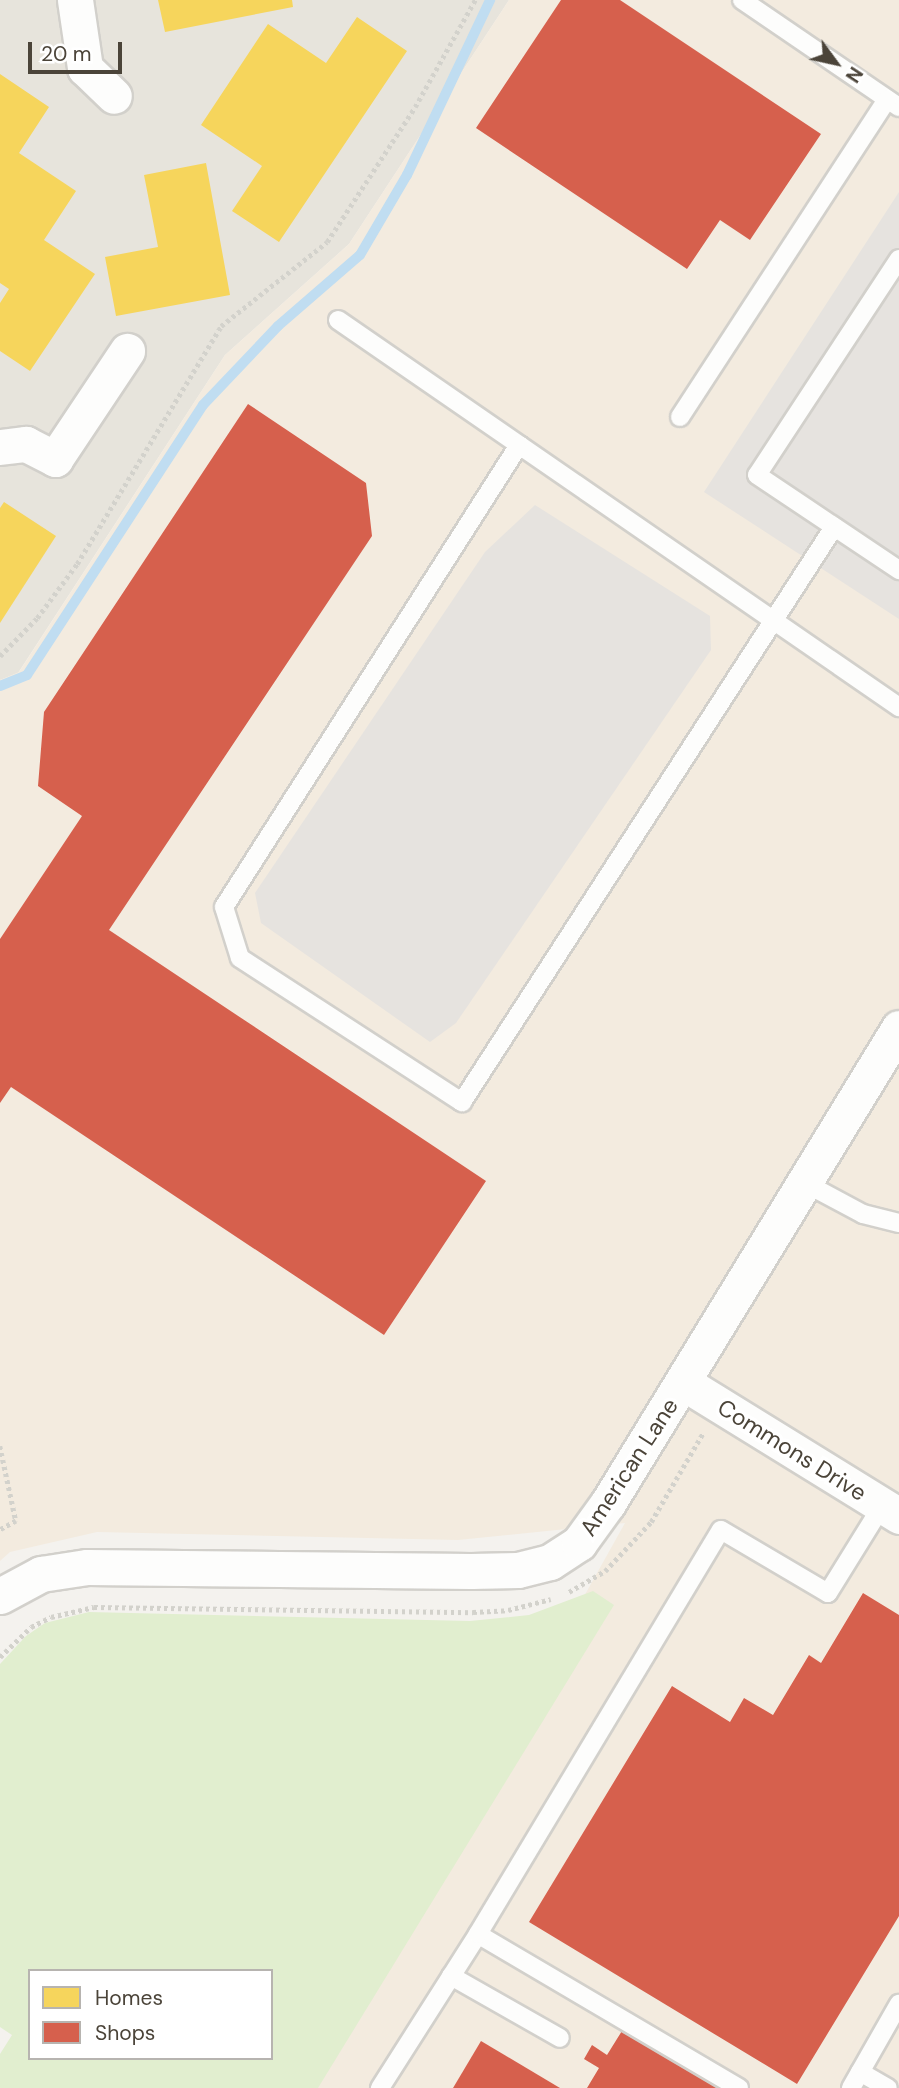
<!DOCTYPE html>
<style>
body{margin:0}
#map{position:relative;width:899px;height:2088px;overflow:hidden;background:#f4f2ee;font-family:"DM Sans",sans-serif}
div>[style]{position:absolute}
.residential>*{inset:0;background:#e7e4dc}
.commercial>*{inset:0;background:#f3ebdf}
.green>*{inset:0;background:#e1eecf}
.parking>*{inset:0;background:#e6e3df}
.homes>*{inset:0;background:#f6d55c}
.shops>*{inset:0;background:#d6604d}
.stream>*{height:10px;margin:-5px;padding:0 5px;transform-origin:5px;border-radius:5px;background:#c0ddf1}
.path>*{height:4.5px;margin-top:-2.25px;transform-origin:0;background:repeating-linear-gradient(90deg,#d3d2cc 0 3.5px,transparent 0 7px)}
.roads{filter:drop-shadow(2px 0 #d2d0cb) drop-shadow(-2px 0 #d2d0cb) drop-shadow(0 2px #d2d0cb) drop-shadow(0 -2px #d2d0cb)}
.service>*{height:18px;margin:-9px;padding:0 9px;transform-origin:9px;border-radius:9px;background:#fdfdfc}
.minor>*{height:35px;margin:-17.5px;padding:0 17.5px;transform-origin:17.5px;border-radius:17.5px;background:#fdfdfc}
span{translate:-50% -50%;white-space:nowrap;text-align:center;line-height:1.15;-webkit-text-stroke:7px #fff;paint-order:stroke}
.street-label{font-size:23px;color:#4b4439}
.legend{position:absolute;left:28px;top:1969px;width:245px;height:91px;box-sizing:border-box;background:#fff;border:2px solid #b7b4b0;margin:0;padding:9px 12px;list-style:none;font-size:21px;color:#4b4439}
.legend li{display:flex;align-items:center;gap:14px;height:35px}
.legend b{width:35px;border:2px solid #b7b4b0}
.north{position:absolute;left:801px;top:28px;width:70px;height:70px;-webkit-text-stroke:5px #fff;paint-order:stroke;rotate:123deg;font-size:19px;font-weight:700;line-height:28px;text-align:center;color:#4b4439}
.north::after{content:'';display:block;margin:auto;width:24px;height:32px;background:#4b4439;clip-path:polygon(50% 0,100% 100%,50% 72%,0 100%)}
.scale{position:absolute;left:28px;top:42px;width:94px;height:32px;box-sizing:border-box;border:4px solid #4b4439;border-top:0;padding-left:9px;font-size:21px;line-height:24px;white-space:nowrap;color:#4b4439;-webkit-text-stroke:5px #fff;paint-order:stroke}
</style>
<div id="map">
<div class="residential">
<i style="clip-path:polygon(0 0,509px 0,349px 244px,225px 355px,18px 673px,0 680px)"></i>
</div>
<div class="commercial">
<i style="clip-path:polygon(509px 0,899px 0,899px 2088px,309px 2088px,625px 1523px,458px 1540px,97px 1532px,10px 1552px,0 1561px,0 680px,19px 672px,225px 355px,349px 244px)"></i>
</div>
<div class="green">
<i style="clip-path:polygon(evenodd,593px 1591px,614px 1605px,318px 2088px,0 2088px,0 2054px,12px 2035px,0 2027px,0 1664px,26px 1636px,45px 1623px,89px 1612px,470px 1621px,529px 1615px,593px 1591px,30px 1971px,271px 1971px,271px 2058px,30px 2058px,30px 1971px)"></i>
</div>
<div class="parking">
<i style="clip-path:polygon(899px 192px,899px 619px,704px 492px)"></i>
<i style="clip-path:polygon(535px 505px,710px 616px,711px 650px,456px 1023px,430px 1042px,261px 923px,255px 893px,485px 552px)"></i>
</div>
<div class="homes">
<i style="clip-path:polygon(158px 0,292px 0,293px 7px,165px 32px)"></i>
<i style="clip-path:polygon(357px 17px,407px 51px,279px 242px,232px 211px,262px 166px,201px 125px,268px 24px,326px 63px)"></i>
<i style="clip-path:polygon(0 74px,49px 107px,19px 153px,76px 191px,44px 240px,95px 274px,30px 371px,0 351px,0 303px,9px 289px,0 283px)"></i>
<i style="clip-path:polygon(206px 163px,230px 295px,116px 316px,105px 257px,158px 247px,144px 175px)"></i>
<i style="clip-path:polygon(4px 502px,56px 536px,0 623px,0 508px)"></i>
</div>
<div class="shops">
<i style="clip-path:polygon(561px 0,620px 0,821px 134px,750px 240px,720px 220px,687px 269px,476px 128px)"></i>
<i style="clip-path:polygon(248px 404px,366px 483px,372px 536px,109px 930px,486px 1181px,384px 1335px,11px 1087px,0 1103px,0 939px,82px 816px,38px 786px,44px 712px)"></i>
<i style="clip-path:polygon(863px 1593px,899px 1615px,899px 1916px,797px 2084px,529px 1922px,672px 1686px,730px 1722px,744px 1698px,773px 1715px,809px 1655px,821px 1663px)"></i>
<i style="clip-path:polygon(625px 2026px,721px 2083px,718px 2088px,587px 2088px,599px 2068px,584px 2059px,592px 2045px,607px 2055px)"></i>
<i style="clip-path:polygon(481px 2041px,560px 2088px,453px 2088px)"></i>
</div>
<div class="stream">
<i style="left:0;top:686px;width:29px;rotate:-22deg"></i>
<i style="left:27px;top:675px;width:322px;rotate:-56.9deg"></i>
<i style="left:203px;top:405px;width:109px;rotate:-46.5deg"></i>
<i style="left:278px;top:326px;width:108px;rotate:-40.9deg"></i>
<i style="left:360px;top:255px;width:93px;rotate:-59.6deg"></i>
<i style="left:407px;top:175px;width:194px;rotate:-64.6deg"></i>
</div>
<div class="path">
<i style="left:0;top:656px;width:53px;rotate:-45.8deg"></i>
<i style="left:37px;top:618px;width:67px;rotate:-53.5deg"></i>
<i style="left:77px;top:564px;width:278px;rotate:-58.8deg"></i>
<i style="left:221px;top:326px;width:135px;rotate:-38.4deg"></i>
<i style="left:327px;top:242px;width:161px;rotate:-56.9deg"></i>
<i style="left:415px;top:107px;width:123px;rotate:-60.7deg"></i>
<i style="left:0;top:1446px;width:77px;rotate:78deg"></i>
<i style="left:16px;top:1521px;width:18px;rotate:151deg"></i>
<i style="left:569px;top:1592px;width:42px;rotate:-30.3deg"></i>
<i style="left:605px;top:1571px;width:67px;rotate:-46.8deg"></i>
<i style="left:651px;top:1522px;width:103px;rotate:-59.7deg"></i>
<i style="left:0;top:1657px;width:43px;rotate:-44.1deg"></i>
<i style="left:31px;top:1627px;width:22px;rotate:-27deg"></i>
<i style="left:51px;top:1617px;width:44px;rotate:-13.1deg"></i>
<i style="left:94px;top:1607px;width:379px;rotate:0.8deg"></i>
<i style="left:473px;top:1612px;width:35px;rotate:-3deg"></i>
<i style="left:508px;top:1610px;width:44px;rotate:-14.3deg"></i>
</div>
<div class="roads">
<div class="service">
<i style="left:742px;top:0;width:190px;rotate:34.3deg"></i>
<i style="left:899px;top:259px;width:258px;rotate:123.3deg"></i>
<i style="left:757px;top:475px;width:171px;rotate:33.8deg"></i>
<i style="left:338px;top:320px;width:682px;rotate:34.6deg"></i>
<i style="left:680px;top:417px;width:379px;rotate:-56.9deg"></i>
<i style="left:519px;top:445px;width:548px;rotate:122.56deg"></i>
<i style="left:224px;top:907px;width:53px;rotate:72.6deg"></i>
<i style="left:240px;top:958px;width:265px;rotate:33deg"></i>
<i style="left:462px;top:1102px;width:685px;rotate:-57.1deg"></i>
<i style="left:805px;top:1183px;width:66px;rotate:28.1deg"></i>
<i style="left:863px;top:1214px;width:37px;rotate:14deg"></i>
<i style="left:451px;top:1976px;width:125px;rotate:29.6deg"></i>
<i style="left:860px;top:2072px;width:32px;rotate:30deg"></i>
<i style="left:380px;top:2088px;width:183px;rotate:-57.5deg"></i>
<i style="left:739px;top:2088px;width:303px;rotate:-149.5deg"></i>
<i style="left:478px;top:1934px;width:471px;rotate:-59deg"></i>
<i style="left:721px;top:1530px;width:124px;rotate:30.5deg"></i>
<i style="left:828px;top:1593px;width:102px;rotate:-58.2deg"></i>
<i style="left:851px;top:2088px;width:97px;rotate:-60.3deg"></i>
</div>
<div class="minor">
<i style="left:75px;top:0;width:69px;rotate:81.6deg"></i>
<i style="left:85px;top:68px;width:40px;rotate:44deg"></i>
<i style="left:0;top:447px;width:26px;rotate:-7deg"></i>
<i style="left:26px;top:444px;width:33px;rotate:27deg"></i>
<i style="left:55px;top:459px;width:130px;rotate:-56.3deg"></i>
<i style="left:684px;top:1383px;width:253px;rotate:31.7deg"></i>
<i style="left:0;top:1596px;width:47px;rotate:-28.2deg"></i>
<i style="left:41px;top:1574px;width:47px;rotate:-8.7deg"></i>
<i style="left:87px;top:1567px;width:384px;rotate:0.6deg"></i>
<i style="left:471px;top:1571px;width:47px;rotate:-1.2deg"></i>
<i style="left:518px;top:1570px;width:33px;rotate:-14deg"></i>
<i style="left:550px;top:1562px;width:35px;rotate:-33deg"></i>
<i style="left:579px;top:1543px;width:49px;rotate:-54.1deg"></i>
<i style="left:608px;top:1503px;width:557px;rotate:-58.51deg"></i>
</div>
</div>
<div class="street-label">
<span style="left:792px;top:1450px;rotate:32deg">Commons Drive</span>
<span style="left:629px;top:1467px;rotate:-57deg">American Lane</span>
</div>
<ul class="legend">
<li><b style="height:19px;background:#f6d55c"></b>Homes</li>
<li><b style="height:19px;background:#d6604d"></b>Shops</li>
</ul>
<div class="north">N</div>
<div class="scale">20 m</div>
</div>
